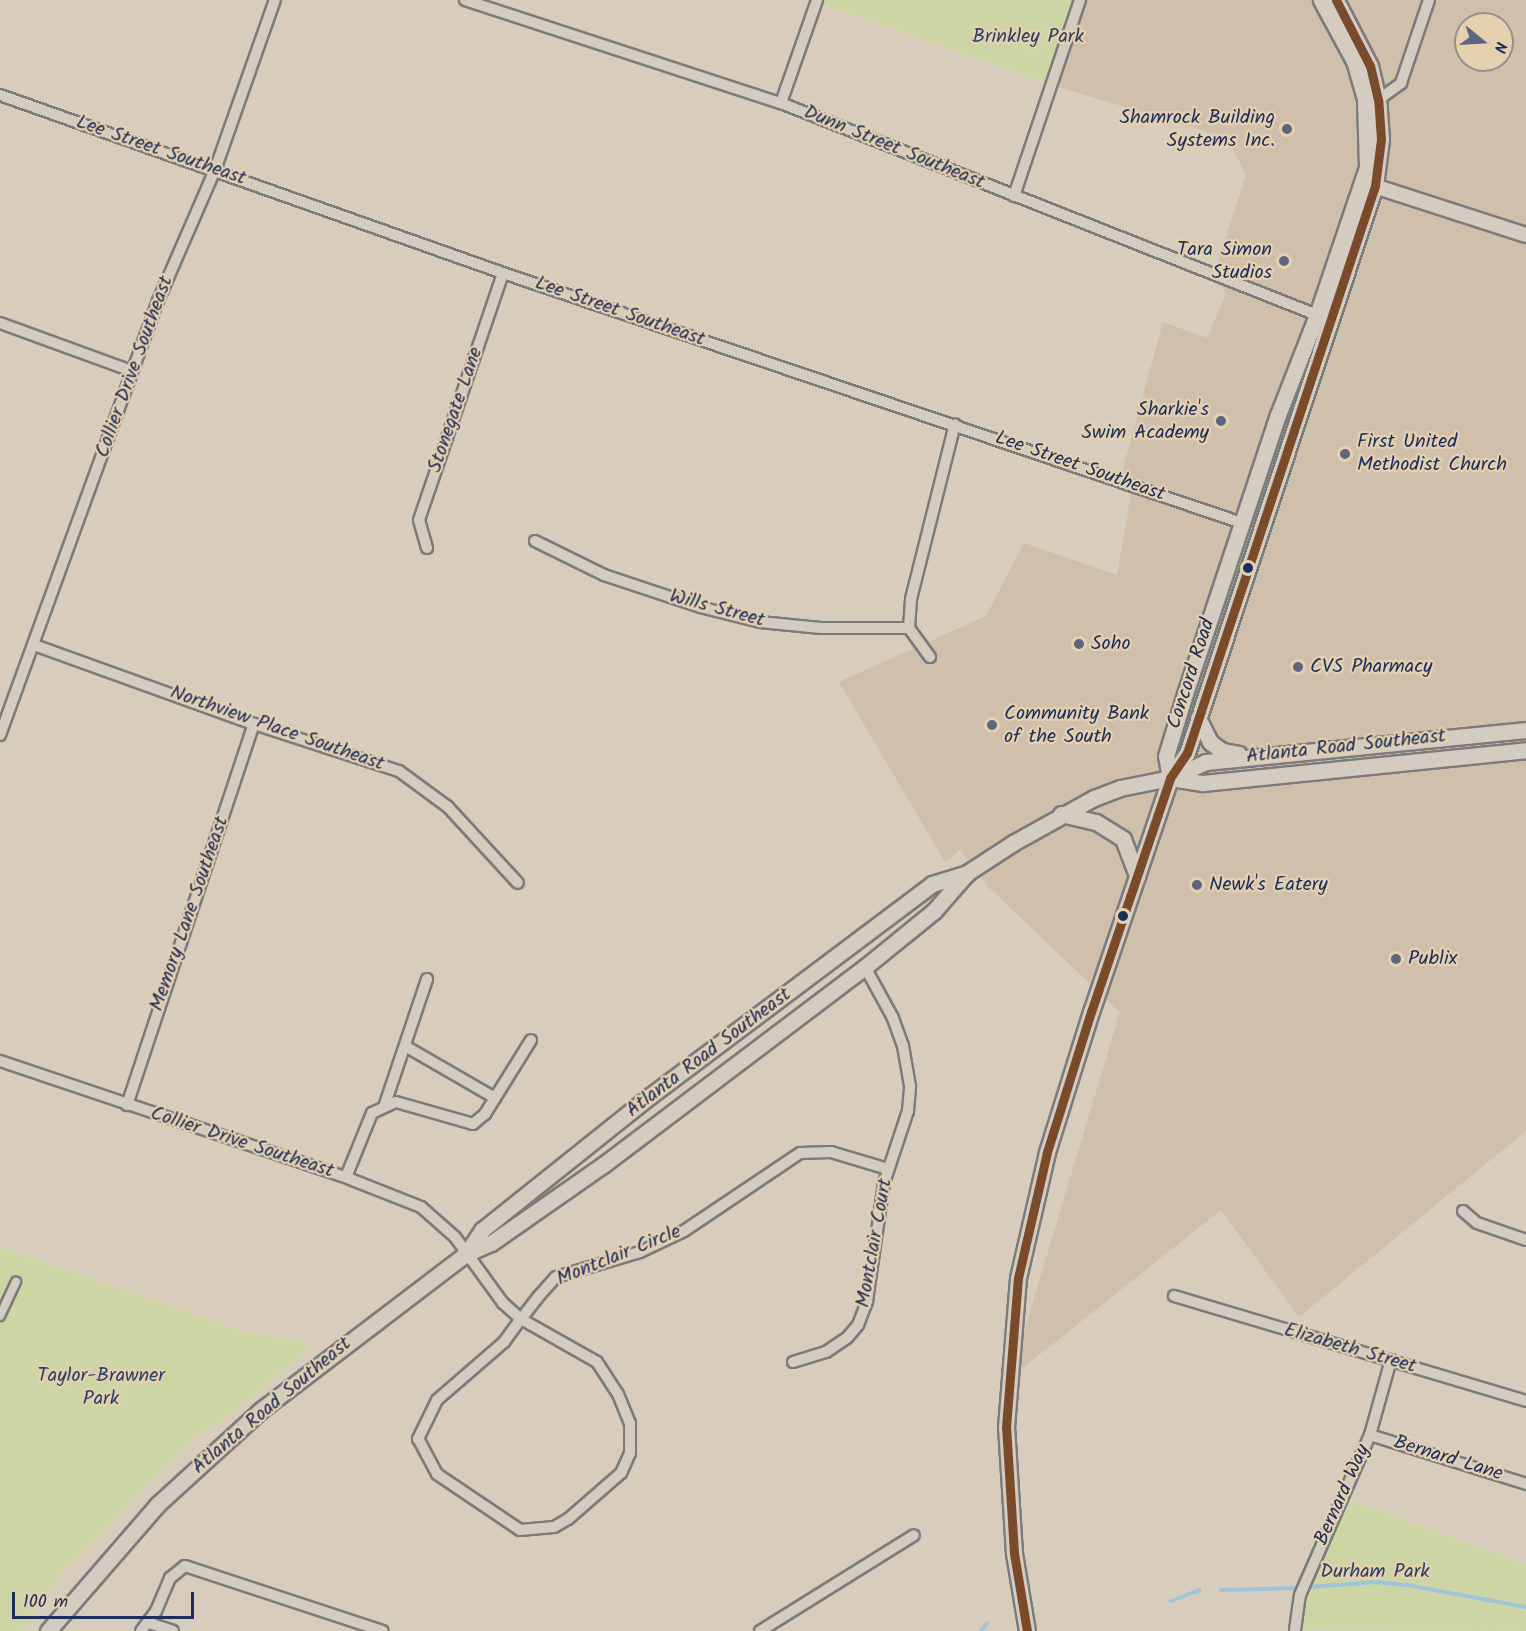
<!DOCTYPE html>
<style>
body{margin:0}
#map{position:relative;width:1526px;height:1631px;overflow:hidden;background:#d8cdbc;font-family:Kalam,sans-serif}
div>[style]{position:absolute}
.built>*{inset:0;background:#cfbfab}
.green>*{inset:0;background:#ced5a5}
.stream>*{height:4px;margin:-2px;padding:0 2px;transform-origin:2px;border-radius:2px;background:#9dc5d8}
.roads{filter:drop-shadow(2px 0 #7c7b7c) drop-shadow(-2px 0 #7c7b7c) drop-shadow(0 2px #7c7b7c) drop-shadow(0 -2px #7c7b7c)}
.pedestrian>*{height:8px;margin:-4px;padding:0 4px;transform-origin:4px;border-radius:4px;background:#d4ccc0}
.minor>*{height:10px;margin:-5px;padding:0 5px;transform-origin:5px;border-radius:5px;background:#d4ccc0}
.tertiary>*{height:14px;margin:-7px;padding:0 7px;transform-origin:7px;border-radius:7px;background:#d4ccc0}
.secondary>*{height:15px;margin:-7.5px;padding:0 7.5px;transform-origin:7.5px;border-radius:7.5px;background:#d4ccc0}
.bus-1>*{height:9px;margin:-4.5px;padding:0 4.5px;transform-origin:4.5px;border-radius:4.5px;background:#7a4b2a}
.dots>*{width:16px;height:16px;translate:-50% -50%;box-sizing:border-box;border:3px solid #e5d0af;border-radius:50%}
span{translate:-50% -50%;white-space:nowrap;text-align:center;line-height:1.15;-webkit-text-stroke:4.5px #e5d0af;paint-order:stroke}
.park-label{font-size:20px;color:#2c4063}
.poi-label{font-size:20px;color:#1b2f5e}
.right{translate:-100% -50%;text-align:right}
.left{translate:0 -50%;text-align:left}
.street-label{font-size:20px;color:#1b2f5e}
.north{position:absolute;left:1454px;top:12px;width:60px;height:60px;box-sizing:border-box;background:#e5d0af;border:2px solid #94908f;border-radius:50%;rotate:108deg;font-size:16px;font-weight:700;line-height:24px;text-align:center;color:#1b2f5e}
.north::after{content:'';display:block;margin:auto;width:21px;height:27px;background:#5d667f;clip-path:polygon(50% 0,100% 100%,50% 72%,0 100%)}
.scale{position:absolute;left:12px;top:1592px;width:182px;height:27px;box-sizing:border-box;border:3px solid #1b2f5e;border-top:0;padding-left:8px;font-size:18px;line-height:21px;white-space:nowrap;color:#1b2f5e;-webkit-text-stroke:4px #e5d0af;paint-order:stroke}
</style>
<div id="map">
<div class="built">
<i style="clip-path:polygon(evenodd,1080px 0,1526px 0,1526px 1131px,1299px 1317px,1221px 1210px,1010px 1378px,1120px 1012px,986px 885px,960px 850px,945px 862px,839px 682px,986px 616px,1024px 543px,1117px 575px,1131px 495px,1120px 480px,1163px 322px,1207px 338px,1226px 293px,1214px 274px,1246px 175px,1227px 138px,1052px 85px,1080px 0,1466px 24px,1502px 24px,1502px 60px,1466px 60px,1466px 24px)"></i>
</div>
<div class="green">
<i style="clip-path:polygon(809px 0,1080px 0,1052px 85px)"></i>
<i style="clip-path:polygon(0 1247px,250px 1333px,315px 1344px,219px 1424px,195px 1437px,159px 1472px,59px 1578px,21px 1631px,0 1631px)"></i>
<i style="clip-path:polygon(1343px 1497px,1526px 1564px,1526px 1631px,1295px 1630px,1295px 1616px)"></i>
</div>
<div class="stream">
<i style="left:1310px;top:1587px;width:66px;rotate:-4.3deg"></i>
<i style="left:1376px;top:1582px;width:36px;rotate:6deg"></i>
<i style="left:1412px;top:1586px;width:116px;rotate:10.4deg"></i>
<i style="left:1221px;top:1590px;width:75px;rotate:-1.5deg"></i>
<i style="left:1171px;top:1601px;width:31px;rotate:-21deg"></i>
<i style="left:981px;top:1631px;width:10px;rotate:-53deg"></i>
</div>
<div class="roads">
<div class="pedestrian">
<i style="left:0;top:1316px;width:38px;rotate:-65deg"></i>
</div>
<div class="minor">
<i style="left:465px;top:0;width:332px;rotate:18.1deg"></i>
<i style="left:781px;top:103px;width:576px;rotate:21.58deg"></i>
<i style="left:0;top:95px;width:534px;rotate:19.49deg"></i>
<i style="left:503px;top:273px;width:780px;rotate:18.69deg"></i>
<i style="left:1378px;top:100px;width:29px;rotate:-36deg"></i>
<i style="left:1401px;top:83px;width:88px;rotate:-71.4deg"></i>
<i style="left:781px;top:103px;width:109px;rotate:-70.7deg"></i>
<i style="left:1014px;top:196px;width:207px;rotate:-71.4deg"></i>
<i style="left:0;top:323px;width:140px;rotate:20deg"></i>
<i style="left:535px;top:541px;width:77px;rotate:26.2deg"></i>
<i style="left:604px;top:575px;width:101px;rotate:18.4deg"></i>
<i style="left:700px;top:607px;width:62px;rotate:14deg"></i>
<i style="left:760px;top:622px;width:61px;rotate:5.6deg"></i>
<i style="left:821px;top:628px;width:88px"></i>
<i style="left:427px;top:548px;width:29px;rotate:-106deg"></i>
<i style="left:419px;top:520px;width:261px;rotate:-71.2deg"></i>
<i style="left:34px;top:645px;width:234px;rotate:19.8deg"></i>
<i style="left:254px;top:724px;width:152px;rotate:18deg"></i>
<i style="left:399px;top:771px;width:61px;rotate:36.3deg"></i>
<i style="left:448px;top:807px;width:103px;rotate:47.4deg"></i>
<i style="left:930px;top:657px;width:36px;rotate:-126deg"></i>
<i style="left:909px;top:628px;width:29px;rotate:-86deg"></i>
<i style="left:911px;top:599px;width:180px;rotate:-75.9deg"></i>
<i style="left:0;top:735px;width:462px;rotate:-70deg"></i>
<i style="left:158px;top:301px;width:143px;rotate:-66.5deg"></i>
<i style="left:215px;top:170px;width:180px;rotate:-70.6deg"></i>
<i style="left:405px;top:1046px;width:104px;rotate:30deg"></i>
<i style="left:0;top:1061px;width:369px;rotate:18.6deg"></i>
<i style="left:350px;top:1179px;width:76px;rotate:21.5deg"></i>
<i style="left:421px;top:1207px;width:45px;rotate:41.4deg"></i>
<i style="left:455px;top:1237px;width:82px;rotate:54deg"></i>
<i style="left:503px;top:1303px;width:24px;rotate:42deg"></i>
<i style="left:521px;top:1319px;width:87px;rotate:29.5deg"></i>
<i style="left:597px;top:1362px;width:38px;rotate:57deg"></i>
<i style="left:618px;top:1394px;width:31px;rotate:68deg"></i>
<i style="left:630px;top:1423px;width:30px;rotate:90deg"></i>
<i style="left:630px;top:1453px;width:22px;rotate:114deg"></i>
<i style="left:621px;top:1473px;width:70px;rotate:139deg"></i>
<i style="left:568px;top:1519px;width:16px;rotate:150deg"></i>
<i style="left:554px;top:1527px;width:34px;rotate:175deg"></i>
<i style="left:520px;top:1530px;width:100px;rotate:-146deg"></i>
<i style="left:437px;top:1474px;width:40px;rotate:-118deg"></i>
<i style="left:418px;top:1439px;width:43px;rotate:-64deg"></i>
<i style="left:437px;top:1400px;width:89px;rotate:-40.9deg"></i>
<i style="left:504px;top:1342px;width:29px;rotate:-54deg"></i>
<i style="left:521px;top:1319px;width:28px;rotate:-52deg"></i>
<i style="left:538px;top:1297px;width:27px;rotate:-48deg"></i>
<i style="left:556px;top:1277px;width:88px;rotate:-16.6deg"></i>
<i style="left:640px;top:1252px;width:49px;rotate:-25.5deg"></i>
<i style="left:684px;top:1231px;width:140px;rotate:-33.9deg"></i>
<i style="left:800px;top:1153px;width:31px;rotate:-2deg"></i>
<i style="left:831px;top:1152px;width:59px;rotate:16.6deg"></i>
<i style="left:385px;top:1104px;width:132px;rotate:-71.4deg"></i>
<i style="left:127px;top:1105px;width:402px;rotate:-71.6deg"></i>
<i style="left:346px;top:1177px;width:69px;rotate:-67.9deg"></i>
<i style="left:372px;top:1113px;width:26px;rotate:-25deg"></i>
<i style="left:396px;top:1102px;width:80px;rotate:15.9deg"></i>
<i style="left:473px;top:1124px;width:16px;rotate:-40deg"></i>
<i style="left:485px;top:1114px;width:87px;rotate:-58.1deg"></i>
<i style="left:1463px;top:1211px;width:18px;rotate:41deg"></i>
<i style="left:1477px;top:1223px;width:52px;rotate:19.1deg"></i>
<i style="left:1174px;top:1296px;width:367px;rotate:16.6deg"></i>
<i style="left:793px;top:1362px;width:34px;rotate:-17deg"></i>
<i style="left:826px;top:1352px;width:25px;rotate:-34deg"></i>
<i style="left:847px;top:1338px;width:17px;rotate:-50deg"></i>
<i style="left:858px;top:1325px;width:26px;rotate:-69deg"></i>
<i style="left:867px;top:1301px;width:119px;rotate:-81.8deg"></i>
<i style="left:884px;top:1183px;width:76px;rotate:-71.6deg"></i>
<i style="left:908px;top:1111px;width:25px;rotate:-85deg"></i>
<i style="left:910px;top:1086px;width:41px;rotate:-99.9deg"></i>
<i style="left:903px;top:1046px;width:30px;rotate:-110deg"></i>
<i style="left:893px;top:1018px;width:58px;rotate:-118.8deg"></i>
<i style="left:1370px;top:1435px;width:164px;rotate:17.4deg"></i>
<i style="left:149px;top:1623px;width:25px;rotate:18deg"></i>
<i style="left:1295px;top:1630px;width:35px;rotate:-82deg"></i>
<i style="left:1300px;top:1595px;width:175px;rotate:-66.4deg"></i>
<i style="left:1370px;top:1435px;width:78px;rotate:-74.4deg"></i>
<i style="left:141px;top:1631px;width:25px;rotate:-53deg"></i>
<i style="left:156px;top:1611px;width:36px;rotate:-67deg"></i>
<i style="left:170px;top:1578px;width:19px;rotate:-39deg"></i>
<i style="left:185px;top:1566px;width:208px;rotate:18.2deg"></i>
<i style="left:760px;top:1631px;width:181px;rotate:-31.9deg"></i>
</div>
<div class="tertiary">
<i style="left:1365px;top:183px;width:169px;rotate:17.9deg"></i>
</div>
<div class="secondary">
<i style="left:1198px;top:718px;width:27px;rotate:63deg"></i>
<i style="left:1210px;top:742px;width:15px;rotate:37deg"></i>
<i style="left:1222px;top:751px;width:17px;rotate:10deg"></i>
<i style="left:1170px;top:778px;width:22px;rotate:-100deg"></i>
<i style="left:1166px;top:756px;width:65px;rotate:-73deg"></i>
<i style="left:1185px;top:694px;width:294px;rotate:-71.6deg"></i>
<i style="left:1278px;top:415px;width:107px;rotate:-68.7deg"></i>
<i style="left:1317px;top:315px;width:156px;rotate:-71.3deg"></i>
<i style="left:1367px;top:167px;width:68px;rotate:-91.7deg"></i>
<i style="left:1365px;top:99px;width:37px;rotate:-106deg"></i>
<i style="left:1355px;top:63px;width:72px;rotate:-118.4deg"></i>
<i style="left:1170px;top:778px;width:33px;rotate:9deg"></i>
<i style="left:1203px;top:783px;width:325px;rotate:-5.8deg"></i>
<i style="left:1061px;top:814px;width:36px;rotate:13deg"></i>
<i style="left:1096px;top:822px;width:32px;rotate:32deg"></i>
<i style="left:1123px;top:839px;width:40px;rotate:69deg"></i>
<i style="left:466px;top:1254px;width:29px;rotate:-56deg"></i>
<i style="left:482px;top:1230px;width:215px;rotate:-38.6deg"></i>
<i style="left:650px;top:1096px;width:353px;rotate:-36.9deg"></i>
<i style="left:932px;top:884px;width:37px;rotate:-17deg"></i>
<i style="left:48px;top:1631px;width:167px;rotate:-49.1deg"></i>
<i style="left:157px;top:1505px;width:141px;rotate:-42.4deg"></i>
<i style="left:261px;top:1410px;width:258px;rotate:-37.3deg"></i>
<i style="left:466px;top:1254px;width:27px;rotate:-24deg"></i>
<i style="left:491px;top:1243px;width:136px;rotate:-34.9deg"></i>
<i style="left:603px;top:1165px;width:328px;rotate:-37.1deg"></i>
<i style="left:865px;top:967px;width:89px;rotate:-39.1deg"></i>
<i style="left:934px;top:911px;width:50px;rotate:-49deg"></i>
<i style="left:967px;top:873px;width:55px;rotate:-33.1deg"></i>
<i style="left:1013px;top:843px;width:93px;rotate:-29.1deg"></i>
<i style="left:1094px;top:798px;width:28px;rotate:-21deg"></i>
<i style="left:1120px;top:788px;width:51px;rotate:-11.3deg"></i>
<i style="left:1170px;top:778px;width:39px;rotate:-24deg"></i>
<i style="left:1206px;top:762px;width:322px;rotate:-5.7deg"></i>
<i style="left:1027px;top:1631px;width:79px;rotate:-99.5deg"></i>
<i style="left:1014px;top:1553px;width:126px;rotate:-93.6deg"></i>
<i style="left:1006px;top:1427px;width:149px;rotate:-85.4deg"></i>
<i style="left:1018px;top:1278px;width:129px;rotate:-77deg"></i>
<i style="left:1047px;top:1152px;width:147px;rotate:-72.6deg"></i>
<i style="left:1091px;top:1012px;width:247px;rotate:-71.3deg"></i>
<i style="left:1170px;top:778px;width:30px;rotate:-56deg"></i>
<i style="left:1187px;top:753px;width:597px;rotate:-71.66deg"></i>
<i style="left:1375px;top:186px;width:47px;rotate:-82.7deg"></i>
<i style="left:1381px;top:139px;width:39px;rotate:-94deg"></i>
<i style="left:1378px;top:100px;width:35px;rotate:-103deg"></i>
<i style="left:1370px;top:66px;width:74px;rotate:-117.3deg"></i>
</div>
</div>
<div class="bus-1">
<i style="left:1027px;top:1631px;width:79px;rotate:-99.5deg"></i>
<i style="left:1014px;top:1553px;width:126px;rotate:-93.6deg"></i>
<i style="left:1006px;top:1427px;width:149px;rotate:-85.4deg"></i>
<i style="left:1018px;top:1278px;width:129px;rotate:-77deg"></i>
<i style="left:1047px;top:1152px;width:147px;rotate:-72.6deg"></i>
<i style="left:1091px;top:1012px;width:247px;rotate:-71.3deg"></i>
<i style="left:1170px;top:778px;width:30px;rotate:-56deg"></i>
<i style="left:1187px;top:753px;width:597px;rotate:-71.66deg"></i>
<i style="left:1375px;top:186px;width:47px;rotate:-82.7deg"></i>
<i style="left:1381px;top:139px;width:39px;rotate:-94deg"></i>
<i style="left:1378px;top:100px;width:35px;rotate:-103deg"></i>
<i style="left:1370px;top:66px;width:74px;rotate:-117.3deg"></i>
</div>
<div class="dots">
<i style="left:1287px;top:129px;background:#5d667f"></i>
<i style="left:1284px;top:261px;background:#5d667f"></i>
<i style="left:1221px;top:421px;background:#5d667f"></i>
<i style="left:1345px;top:454px;background:#5d667f"></i>
<i style="left:1248px;top:568px;background:#1b2f5e"></i>
<i style="left:1079px;top:644px;background:#5d667f"></i>
<i style="left:1298px;top:667px;background:#5d667f"></i>
<i style="left:992px;top:725px;background:#5d667f"></i>
<i style="left:1197px;top:885px;background:#5d667f"></i>
<i style="left:1123px;top:916px;background:#1b2f5e"></i>
<i style="left:1396px;top:959px;background:#5d667f"></i>
</div>
<div class="park-label">
<span style="left:1028px;top:37px">Brinkley Park</span>
<span style="left:101px;top:1388px">Taylor-Brawner<br>Park</span>
<span style="left:1375px;top:1572px">Durham Park</span>
</div>
<div class="poi-label">
<span class="right" style="left:1275px;top:130px">Shamrock Building<br>Systems Inc.</span>
<span class="right" style="left:1272px;top:262px">Tara Simon<br>Studios</span>
<span class="right" style="left:1209px;top:422px">Sharkie's<br>Swim Academy</span>
<span class="left" style="left:1357px;top:454px">First United<br>Methodist Church</span>
<span class="left" style="left:1091px;top:644px">Soho</span>
<span class="left" style="left:1310px;top:667px">CVS Pharmacy</span>
<span class="left" style="left:1004px;top:726px">Community Bank<br>of the South</span>
<span class="left" style="left:1209px;top:885px">Newk's Eatery</span>
<span class="left" style="left:1408px;top:959px">Publix</span>
</div>
<div class="street-label">
<span style="left:894px;top:148px;rotate:22deg">Dunn Street Southeast</span>
<span style="left:161px;top:151px;rotate:19deg">Lee Street Southeast</span>
<span style="left:620px;top:312px;rotate:19deg">Lee Street Southeast</span>
<span style="left:135px;top:367px;rotate:-70deg">Collier Drive Southeast</span>
<span style="left:456px;top:410px;rotate:-71deg">Stonegate Lane</span>
<span style="left:1080px;top:467px;rotate:19deg">Lee Street Southeast</span>
<span style="left:717px;top:609px;rotate:15deg">Wills Street</span>
<span style="left:1192px;top:674px;rotate:-72deg">Concord Road</span>
<span style="left:277px;top:729px;rotate:19deg">Northview Place Southeast</span>
<span style="left:1346px;top:747px;rotate:-6deg">Atlanta Road Southeast</span>
<span style="left:190px;top:914px;rotate:-71deg">Memory Lane Southeast</span>
<span style="left:709px;top:1053px;rotate:-37deg">Atlanta Road Southeast</span>
<span style="left:242px;top:1143px;rotate:18deg">Collier Drive Southeast</span>
<span style="left:875px;top:1243px;rotate:-80deg">Montclair Court</span>
<span style="left:619px;top:1256px;rotate:-22deg">Montclair Circle</span>
<span style="left:1350px;top:1349px;rotate:16deg">Elizabeth Street</span>
<span style="left:272px;top:1406px;rotate:-40deg">Atlanta Road Southeast</span>
<span style="left:1448px;top:1459px;rotate:17deg">Bernard Lane</span>
<span style="left:1343px;top:1495px;rotate:-66deg">Bernard Way</span>
</div>
<div class="north">N</div>
<div class="scale">100 m</div>
</div>
